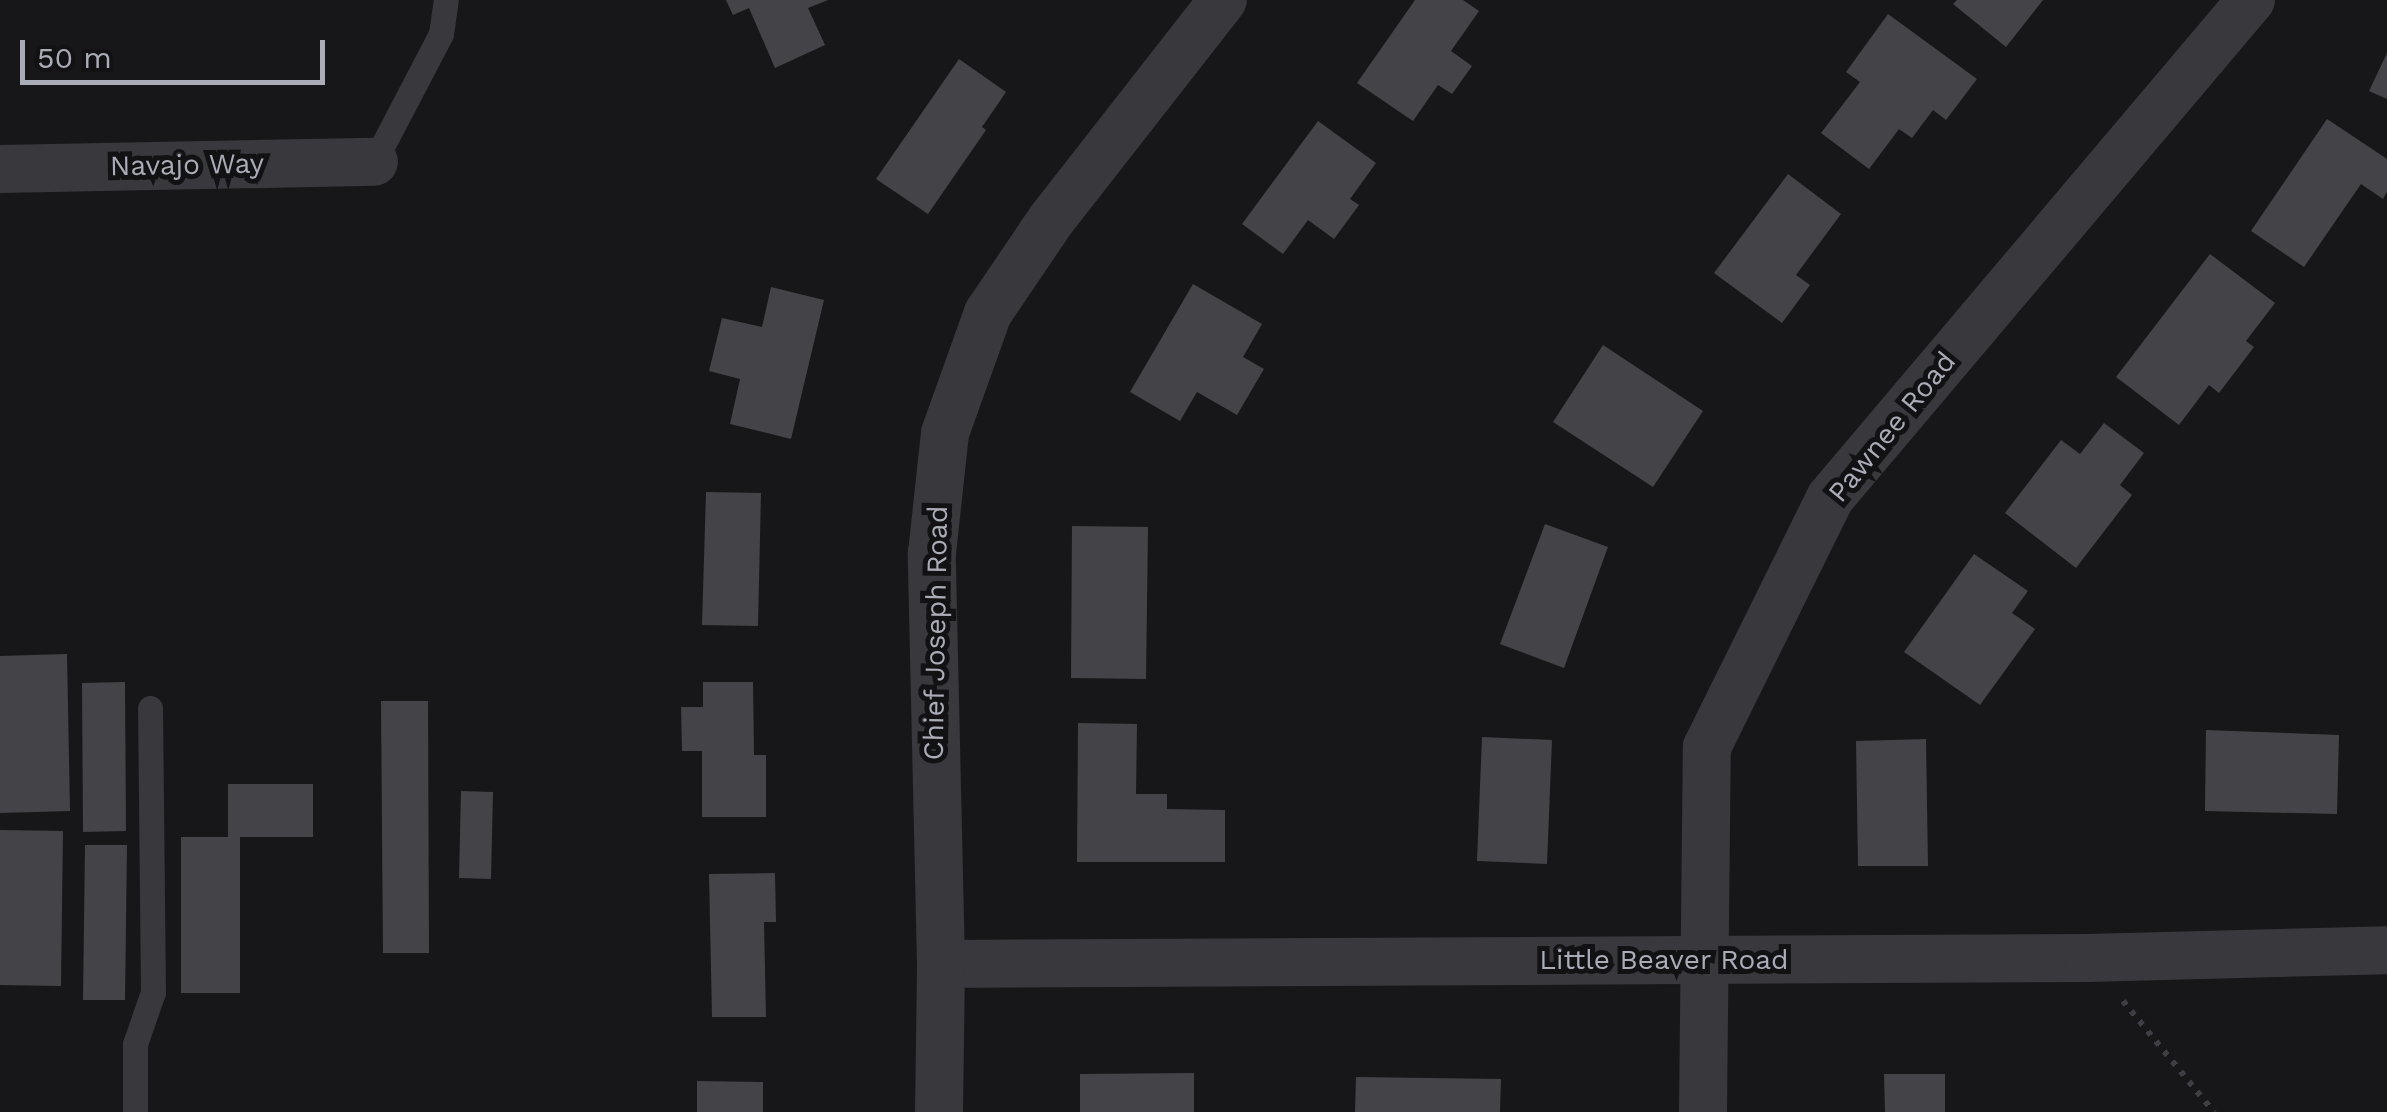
<!DOCTYPE html>
<style>
body{margin:0}
#map{position:relative;width:2387px;height:1112px;overflow:hidden;background:#171618;font-family:"Work Sans",sans-serif}
div>[style]{position:absolute}
.building>*{inset:0;background:#444448}
.path>*{height:6px;margin-top:-3px;transform-origin:0;background:repeating-linear-gradient(90deg,#3e3f44 0 5px,transparent 0 13px)}
.lane>*{height:25px;margin:-12.5px;padding:0 12.5px;transform-origin:12.5px;border-radius:12.5px;background:#38383d}
.street>*{height:48px;margin:-24px;padding:0 24px;transform-origin:24px;border-radius:24px;background:#38383d}
span{translate:-50% -50%;white-space:nowrap;text-align:center;line-height:1.15;-webkit-text-stroke:10px #121113;paint-order:stroke}
.street-label{font-size:28px;color:#aaacb7}
.scale{position:absolute;left:20px;top:40px;width:305px;height:45px;box-sizing:border-box;border:5px solid #aaacb7;border-top:0;padding-left:12px;font-size:30px;line-height:35px;white-space:nowrap;color:#aaacb7;-webkit-text-stroke:8px #121113;paint-order:stroke}
</style>
<div id="map">
<div class="building">
<i style="clip-path:polygon(726px 0,828px 0,808px 8px,825px 45px,775px 68px,749px 8px,733px 15px)"></i>
<i style="clip-path:polygon(1415px 0,1463px 0,1479px 11px,1451px 51px,1472px 66px,1452px 94px,1438px 85px,1413px 121px,1357px 83px)"></i>
<i style="clip-path:polygon(1957px 0,2043px 0,2006px 47px,1953px 4px)"></i>
<i style="clip-path:polygon(1888px 14px,1977px 79px,1946px 120px,1933px 110px,1912px 138px,1899px 129px,1869px 169px,1821px 133px,1860px 82px,1846px 72px)"></i>
<i style="clip-path:polygon(2387px 53px,2387px 99px,2369px 91px)"></i>
<i style="clip-path:polygon(959px 59px,1006px 92px,982px 127px,986px 130px,928px 214px,876px 179px)"></i>
<i style="clip-path:polygon(2327px 119px,2387px 159px,2387px 192px,2383px 199px,2361px 184px,2304px 267px,2251px 231px)"></i>
<i style="clip-path:polygon(1318px 121px,1376px 163px,1350px 199px,1359px 205px,1334px 239px,1308px 220px,1283px 254px,1242px 224px)"></i>
<i style="clip-path:polygon(1788px 174px,1841px 214px,1796px 275px,1810px 285px,1782px 323px,1714px 273px)"></i>
<i style="clip-path:polygon(2210px 254px,2275px 303px,2246px 341px,2254px 347px,2219px 393px,2209px 385px,2179px 425px,2116px 377px)"></i>
<i style="clip-path:polygon(1193px 284px,1262px 324px,1243px 357px,1264px 369px,1237px 415px,1197px 392px,1180px 421px,1130px 392px)"></i>
<i style="clip-path:polygon(771px 287px,824px 300px,791px 439px,730px 424px,740px 379px,709px 371px,722px 318px,762px 327px)"></i>
<i style="clip-path:polygon(1603px 345px,1703px 411px,1653px 487px,1553px 422px)"></i>
<i style="clip-path:polygon(2104px 423px,2144px 453px,2120px 485px,2132px 495px,2076px 568px,2005px 513px,2061px 440px,2080px 454px)"></i>
<i style="clip-path:polygon(706px 492px,761px 493px,758px 626px,702px 625px)"></i>
<i style="clip-path:polygon(1545px 524px,1608px 547px,1564px 668px,1500px 644px)"></i>
<i style="clip-path:polygon(1072px 526px,1148px 527px,1146px 679px,1071px 678px)"></i>
<i style="clip-path:polygon(1974px 554px,2028px 591px,2012px 613px,2035px 629px,1980px 705px,1904px 652px)"></i>
<i style="clip-path:polygon(67px 654px,70px 811px,0 813px,0 656px)"></i>
<i style="clip-path:polygon(125px 682px,126px 831px,83px 832px,82px 683px)"></i>
<i style="clip-path:polygon(703px 682px,753px 682px,754px 755px,766px 755px,766px 817px,702px 817px,702px 751px,682px 751px,681px 707px,703px 707px)"></i>
<i style="clip-path:polygon(381px 701px,428px 701px,429px 953px,383px 953px)"></i>
<i style="clip-path:polygon(1078px 723px,1137px 724px,1136px 794px,1167px 794px,1167px 809px,1225px 810px,1225px 862px,1077px 862px)"></i>
<i style="clip-path:polygon(2206px 730px,2339px 735px,2337px 814px,2205px 811px)"></i>
<i style="clip-path:polygon(1482px 737px,1552px 740px,1547px 864px,1477px 861px)"></i>
<i style="clip-path:polygon(1926px 739px,1928px 866px,1858px 866px,1856px 741px)"></i>
<i style="clip-path:polygon(228px 784px,313px 784px,313px 837px,240px 837px,240px 993px,181px 993px,181px 837px,228px 837px)"></i>
<i style="clip-path:polygon(461px 791px,493px 792px,491px 879px,459px 878px)"></i>
<i style="clip-path:polygon(0 830px,63px 831px,61px 986px,0 985px)"></i>
<i style="clip-path:polygon(85px 845px,127px 845px,125px 1000px,83px 1000px)"></i>
<i style="clip-path:polygon(775px 873px,776px 922px,764px 922px,766px 1017px,712px 1017px,709px 874px)"></i>
<i style="clip-path:polygon(1194px 1073px,1194px 1112px,1080px 1112px,1080px 1074px)"></i>
<i style="clip-path:polygon(1884px 1074px,1945px 1074px,1945px 1112px,1885px 1112px)"></i>
<i style="clip-path:polygon(1356px 1077px,1501px 1079px,1500px 1112px,1355px 1112px)"></i>
<i style="clip-path:polygon(697px 1081px,763px 1082px,763px 1112px,697px 1112px)"></i>
</div>
<div class="path">
<i style="left:2123px;top:1001px;width:144px;rotate:50.7deg"></i>
</div>
<div class="lane">
<i style="left:374px;top:162px;width:144px;rotate:-62.4deg"></i>
<i style="left:441px;top:34px;width:34px;rotate:-82deg"></i>
<i style="left:135px;top:1112px;width:68px;rotate:-90deg"></i>
<i style="left:135px;top:1044px;width:55px;rotate:-70.9deg"></i>
<i style="left:153px;top:992px;width:284px;rotate:-90.6deg"></i>
</div>
<div class="street">
<i style="left:0;top:169px;width:374px;rotate:-1.1deg"></i>
<i style="left:941px;top:964px;width:1147px;rotate:-0.3deg"></i>
<i style="left:2088px;top:958px;width:299px;rotate:-1.5deg"></i>
<i style="left:939px;top:1112px;width:148px;rotate:-89.2deg"></i>
<i style="left:941px;top:964px;width:411px;rotate:-91.3deg"></i>
<i style="left:932px;top:553px;width:121px;rotate:-83.8deg"></i>
<i style="left:945px;top:433px;width:127px;rotate:-70.3deg"></i>
<i style="left:988px;top:313px;width:112px;rotate:-55.9deg"></i>
<i style="left:1051px;top:220px;width:279px;rotate:-52deg"></i>
<i style="left:1703px;top:1112px;width:365px;rotate:-89.4deg"></i>
<i style="left:1707px;top:747px;width:278px;rotate:-63.7deg"></i>
<i style="left:1830px;top:498px;width:652px;rotate:-49.79deg"></i>
</div>
<div class="street-label">
<span style="left:187px;top:165px;rotate:-1deg">Navajo Way</span>
<span style="left:1892px;top:427px;rotate:-51deg">Pawnee Road</span>
<span style="left:936px;top:633px;rotate:-89deg">Chief Joseph Road</span>
<span style="left:1664px;top:960px">Little Beaver Road</span>
</div>
<div class="scale">50 m</div>
</div>
